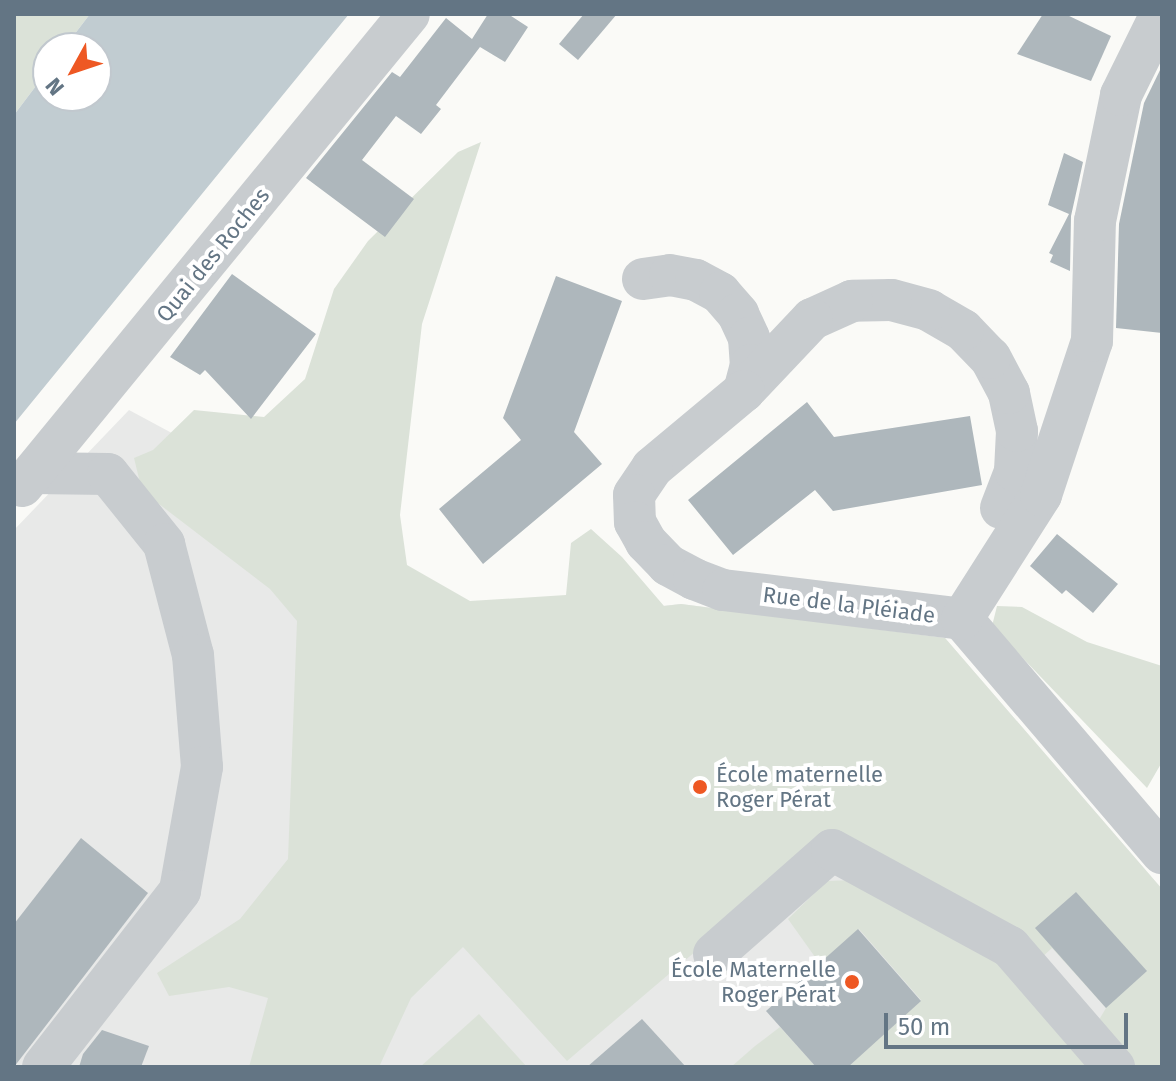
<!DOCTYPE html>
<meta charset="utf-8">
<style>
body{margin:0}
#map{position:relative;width:1176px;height:1081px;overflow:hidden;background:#fafaf7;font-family:"Fira Sans",sans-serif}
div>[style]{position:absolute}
.built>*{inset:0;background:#e8e9e8}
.green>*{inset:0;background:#dbe2d8}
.water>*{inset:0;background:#c1ccd1}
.building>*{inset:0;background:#aeb7bc}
.minor>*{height:42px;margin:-21px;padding:0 21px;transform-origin:21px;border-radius:21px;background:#c8cccf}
.dots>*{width:22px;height:22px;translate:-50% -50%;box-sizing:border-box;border:4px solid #fff;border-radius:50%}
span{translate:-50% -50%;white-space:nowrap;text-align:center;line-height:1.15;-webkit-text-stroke:8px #fff;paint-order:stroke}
.street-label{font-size:22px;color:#637584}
.poi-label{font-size:22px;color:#637584}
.left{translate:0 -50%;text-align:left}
.right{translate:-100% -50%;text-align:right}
.frame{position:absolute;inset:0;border:16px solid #637584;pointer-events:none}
.north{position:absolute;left:32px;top:32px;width:80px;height:80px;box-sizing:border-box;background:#fff;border:2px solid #c1c8ce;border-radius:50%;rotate:230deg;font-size:22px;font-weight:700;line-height:32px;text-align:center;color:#637584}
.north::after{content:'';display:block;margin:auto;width:28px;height:36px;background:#ee5823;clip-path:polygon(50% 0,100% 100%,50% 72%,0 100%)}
.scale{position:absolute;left:884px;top:1013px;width:244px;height:36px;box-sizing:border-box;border:4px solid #637584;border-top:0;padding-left:10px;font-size:24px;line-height:28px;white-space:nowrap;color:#637584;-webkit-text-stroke:6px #fff;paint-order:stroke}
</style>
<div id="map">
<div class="built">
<i style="clip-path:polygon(129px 410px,222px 460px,368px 637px,681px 604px,945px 638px,1162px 889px,1162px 1067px,14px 1067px,14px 530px)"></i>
</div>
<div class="green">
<i style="clip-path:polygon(14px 14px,90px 14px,64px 48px,48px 48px,48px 70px,14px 115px)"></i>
<i style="clip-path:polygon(481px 142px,422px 324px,400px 515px,407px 565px,470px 601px,566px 595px,571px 543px,591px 529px,622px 557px,664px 606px,681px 604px,945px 638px,1162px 889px,1162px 1067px,1129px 1067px,1096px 1025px,1106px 1008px,1052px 948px,1040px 959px,826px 840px,567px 1061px,463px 947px,411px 998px,379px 1067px,249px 1067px,268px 998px,229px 987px,169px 996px,157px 973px,240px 919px,288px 859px,297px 621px,270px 589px,142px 491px,134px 458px,153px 450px,194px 410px,264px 417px,305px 379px,334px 289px,368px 241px,458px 152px)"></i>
<i style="clip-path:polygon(997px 606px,1022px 607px,1087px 642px,1162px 666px,1162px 762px,1147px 788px,992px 626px)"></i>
<i style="clip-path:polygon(853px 880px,998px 961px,1093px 1067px,847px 1067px,921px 1000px,859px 929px,820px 964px,788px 919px,827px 881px)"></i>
<i style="clip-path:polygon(479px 1014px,527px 1067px,420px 1067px)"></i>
<i style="clip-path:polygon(780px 1027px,816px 1067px,731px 1067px,755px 1046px)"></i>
</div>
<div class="water">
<i style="clip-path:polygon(90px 14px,349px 14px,14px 424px,14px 115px,48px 70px,48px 96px,96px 96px,96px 48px,64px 48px)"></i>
</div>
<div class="building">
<i style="clip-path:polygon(488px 14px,508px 14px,528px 27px,505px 62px,480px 47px,436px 105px,441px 109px,421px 134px,396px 116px,362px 160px,414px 199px,385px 237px,306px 178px,392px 72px,400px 77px,446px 18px,472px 39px)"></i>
<i style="clip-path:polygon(584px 14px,617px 14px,578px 60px,559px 44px)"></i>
<i style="clip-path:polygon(1043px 14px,1065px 14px,1111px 36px,1091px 81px,1017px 54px)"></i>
<i style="clip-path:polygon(1162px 66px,1162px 333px,1116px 328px,1119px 224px,1144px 103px)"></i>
<i style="clip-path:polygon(1064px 153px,1083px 162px,1071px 216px,1070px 271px,1050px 262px,1053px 255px,1049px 253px,1069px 214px,1048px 205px)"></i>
<i style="clip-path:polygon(232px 274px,316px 334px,251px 419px,205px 370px,200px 375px,170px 357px)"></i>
<i style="clip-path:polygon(556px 276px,622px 301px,574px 432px,602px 464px,483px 564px,439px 509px,521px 440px,503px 418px)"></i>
<i style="clip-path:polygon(807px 402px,834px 437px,970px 416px,982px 485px,833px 511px,815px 490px,733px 555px,688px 500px)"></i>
<i style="clip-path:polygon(1057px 534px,1118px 584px,1093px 613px,1066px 590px,1062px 594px,1030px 566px)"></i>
<i style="clip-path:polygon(81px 838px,148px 893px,14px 1067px,14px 924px)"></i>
<i style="clip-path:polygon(1076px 892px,1147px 971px,1106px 1008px,1035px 928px)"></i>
<i style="clip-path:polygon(858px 929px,921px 1001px,848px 1067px,816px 1067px,766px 1011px)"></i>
<i style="clip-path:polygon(642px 1019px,686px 1067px,587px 1067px)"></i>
<i style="clip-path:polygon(102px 1030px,149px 1046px,141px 1067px,79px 1067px,83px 1054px)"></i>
</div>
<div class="minor">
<i style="left:643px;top:279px;width:27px;rotate:-8deg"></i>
<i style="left:670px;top:275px;width:26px;rotate:11deg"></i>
<i style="left:696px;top:280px;width:27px;rotate:28deg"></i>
<i style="left:720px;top:293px;width:28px;rotate:49deg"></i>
<i style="left:738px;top:314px;width:26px;rotate:65deg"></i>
<i style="left:749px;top:338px;width:27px;rotate:86deg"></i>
<i style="left:751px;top:365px;width:27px;rotate:105deg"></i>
<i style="left:33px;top:473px;width:75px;rotate:0.8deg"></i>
<i style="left:108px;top:474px;width:90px;rotate:51.3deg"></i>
<i style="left:164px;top:544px;width:115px;rotate:75.4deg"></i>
<i style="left:193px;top:655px;width:112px;rotate:85.4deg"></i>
<i style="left:202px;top:767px;width:126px;rotate:100.1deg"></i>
<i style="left:180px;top:891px;width:223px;rotate:127.9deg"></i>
<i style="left:22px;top:486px;width:610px;rotate:-50.65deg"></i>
<i style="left:1001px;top:508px;width:40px;rotate:-69deg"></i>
<i style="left:1015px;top:471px;width:40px;rotate:-87.1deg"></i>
<i style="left:1017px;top:431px;width:39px;rotate:-102deg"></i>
<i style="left:1009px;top:393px;width:40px;rotate:-118deg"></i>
<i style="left:990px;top:358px;width:39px;rotate:-134deg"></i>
<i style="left:963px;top:330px;width:39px;rotate:-150deg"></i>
<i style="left:929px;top:310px;width:39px;rotate:-165deg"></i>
<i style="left:891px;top:300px;width:39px;rotate:179deg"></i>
<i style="left:852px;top:301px;width:44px;rotate:155.8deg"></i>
<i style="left:812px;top:319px;width:99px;rotate:133.4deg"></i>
<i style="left:744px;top:391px;width:120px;rotate:140.1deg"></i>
<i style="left:652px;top:468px;width:32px;rotate:124deg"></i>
<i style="left:634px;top:495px;width:27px;rotate:88deg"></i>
<i style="left:635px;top:522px;width:23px;rotate:61deg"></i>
<i style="left:646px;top:542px;width:32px;rotate:46deg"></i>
<i style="left:668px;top:565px;width:30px;rotate:28deg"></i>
<i style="left:694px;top:579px;width:31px;rotate:21deg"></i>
<i style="left:723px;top:590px;width:241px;rotate:6.9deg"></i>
<i style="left:962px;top:619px;width:308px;rotate:49.5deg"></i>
<i style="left:962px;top:619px;width:147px;rotate:-57.5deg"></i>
<i style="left:1041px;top:495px;width:162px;rotate:-71.7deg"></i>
<i style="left:1092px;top:341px;width:120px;rotate:-88.6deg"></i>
<i style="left:1095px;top:221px;width:129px;rotate:-78.3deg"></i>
<i style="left:1121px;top:95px;width:90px;rotate:-63.7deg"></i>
<i style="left:714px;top:954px;width:157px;rotate:-41.4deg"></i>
<i style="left:832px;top:850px;width:203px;rotate:28.6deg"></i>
<i style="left:1010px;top:947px;width:159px;rotate:49.1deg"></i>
</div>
<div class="dots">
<i style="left:700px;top:787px;background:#ee5823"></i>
<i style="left:852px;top:982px;background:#ee5823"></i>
</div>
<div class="street-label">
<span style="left:213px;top:255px;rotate:-51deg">Quai des Roches</span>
<span style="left:849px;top:605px;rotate:7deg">Rue de la Pléiade</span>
</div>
<div class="poi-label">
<span class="left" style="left:716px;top:787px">École maternelle<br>Roger Pérat</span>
<span class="right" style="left:836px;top:982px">École Maternelle<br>Roger Pérat</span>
</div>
<div class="frame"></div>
<div class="north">N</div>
<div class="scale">50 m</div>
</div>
